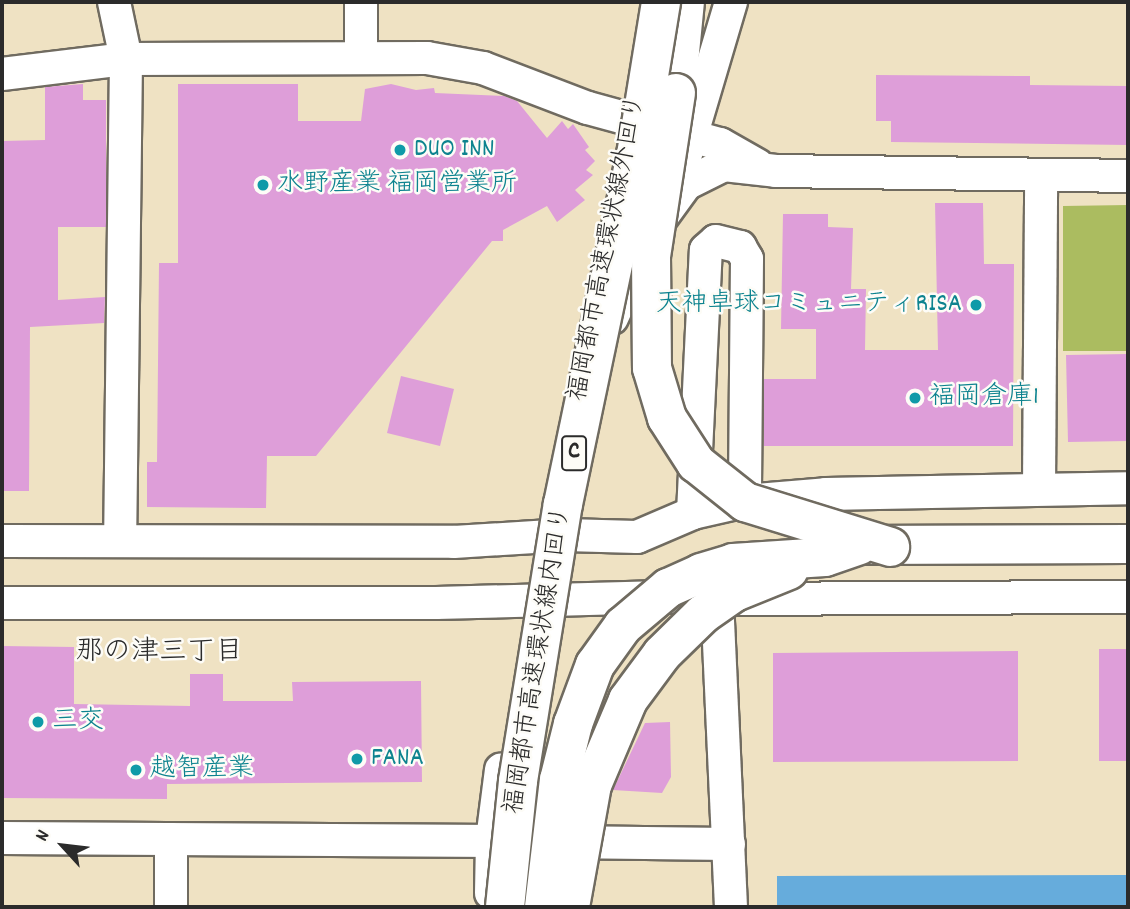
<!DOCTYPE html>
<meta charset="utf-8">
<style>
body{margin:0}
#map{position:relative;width:1130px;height:909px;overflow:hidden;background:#efe2c3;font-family:Dekko,"Klee One",sans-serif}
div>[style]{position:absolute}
.green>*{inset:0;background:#abbc60}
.water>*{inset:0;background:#66acdc}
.building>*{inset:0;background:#de9ed9}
.roads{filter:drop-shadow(2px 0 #706b60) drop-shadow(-2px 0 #706b60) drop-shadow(0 2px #706b60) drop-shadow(0 -2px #706b60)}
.minor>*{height:32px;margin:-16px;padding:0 16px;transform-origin:16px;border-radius:16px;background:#fff}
.highway>*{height:38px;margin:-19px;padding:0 19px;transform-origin:19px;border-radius:19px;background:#fff}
.bridges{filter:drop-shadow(2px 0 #706b60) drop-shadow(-2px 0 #706b60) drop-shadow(0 2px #706b60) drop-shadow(0 -2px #706b60)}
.highway-bridge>*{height:38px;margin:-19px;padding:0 19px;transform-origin:19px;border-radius:19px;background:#fff}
.dots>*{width:19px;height:19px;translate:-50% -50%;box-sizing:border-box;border:4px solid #fdfcf7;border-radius:50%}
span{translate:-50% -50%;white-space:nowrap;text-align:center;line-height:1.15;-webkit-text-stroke:5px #fdfcf7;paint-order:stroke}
.shield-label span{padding:2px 5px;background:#fdfcf7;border:2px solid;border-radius:5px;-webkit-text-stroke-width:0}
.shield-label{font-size:24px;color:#2b2b2b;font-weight:700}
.culture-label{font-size:26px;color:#0d838f}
.left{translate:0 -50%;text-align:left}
.right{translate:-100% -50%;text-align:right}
.street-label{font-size:26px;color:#2b2b2b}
.neighbourhood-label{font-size:28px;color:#2b2b2b}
.frame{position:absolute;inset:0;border:4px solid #2b2b2b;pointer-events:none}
.north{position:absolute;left:28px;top:811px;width:70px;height:70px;-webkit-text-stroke:5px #fdfcf7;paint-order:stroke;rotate:297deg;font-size:19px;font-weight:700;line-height:28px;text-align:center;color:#2b2b2b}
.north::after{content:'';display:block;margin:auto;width:24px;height:32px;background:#2b2b2b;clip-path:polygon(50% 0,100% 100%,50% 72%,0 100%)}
</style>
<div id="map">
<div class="green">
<i style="clip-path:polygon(1128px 205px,1128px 351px,1063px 351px,1063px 206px)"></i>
</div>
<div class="water">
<i style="clip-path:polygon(1128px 875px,1128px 907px,777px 907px,777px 876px)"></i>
</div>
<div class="building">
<i style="clip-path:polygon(876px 75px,1030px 76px,1030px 85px,1128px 86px,1128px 145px,891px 142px,891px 121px,876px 121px)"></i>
<i style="clip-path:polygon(83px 84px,83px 100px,106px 100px,106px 227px,58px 227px,58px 300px,105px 297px,104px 323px,30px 327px,29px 491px,2px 491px,2px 141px,45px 140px,45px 87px)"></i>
<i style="clip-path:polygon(178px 84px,298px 84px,298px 121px,361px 121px,365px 89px,391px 84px,416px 90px,434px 88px,435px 93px,504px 96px,517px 101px,547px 138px,562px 121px,568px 129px,573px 124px,589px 147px,585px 150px,595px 161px,586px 170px,593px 175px,575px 190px,585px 200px,557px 222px,547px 206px,503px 230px,503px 241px,492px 241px,316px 456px,267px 456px,266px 508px,147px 507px,147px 462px,157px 462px,159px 263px,178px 263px)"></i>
<i style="clip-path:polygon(935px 203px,983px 203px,984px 264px,1014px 264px,1013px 446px,764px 446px,764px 379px,816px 379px,816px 329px,781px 329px,783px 214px,828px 214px,828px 227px,853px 228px,851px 289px,866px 289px,865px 350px,938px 350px)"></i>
<i style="clip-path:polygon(1128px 354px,1128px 441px,1068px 442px,1066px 355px)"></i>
<i style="clip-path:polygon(401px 376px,454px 389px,440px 446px,387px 433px)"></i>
<i style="clip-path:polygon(2px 646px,74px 647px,74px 704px,190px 706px,190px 674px,223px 674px,223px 701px,293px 701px,292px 682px,421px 681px,422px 782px,167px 784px,167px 799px,2px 798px)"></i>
<i style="clip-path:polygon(1099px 649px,1128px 649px,1128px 761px,1099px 761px)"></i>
<i style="clip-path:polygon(1018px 651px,1018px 761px,773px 762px,773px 653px)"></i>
<i style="clip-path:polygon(670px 722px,671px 777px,662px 793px,613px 790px,645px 723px)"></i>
</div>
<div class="roads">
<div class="minor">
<i style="left:114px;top:2px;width:58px;rotate:78.1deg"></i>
<i style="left:126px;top:59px;width:482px;rotate:90.7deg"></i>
<i style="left:361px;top:56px;width:54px;rotate:-90deg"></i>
<i style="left:2px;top:74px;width:125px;rotate:-6.9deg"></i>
<i style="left:126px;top:59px;width:301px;rotate:-0.2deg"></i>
<i style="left:427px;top:58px;width:57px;rotate:10.1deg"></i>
<i style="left:483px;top:68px;width:112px;rotate:20.9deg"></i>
<i style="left:588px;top:108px;width:137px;rotate:15.3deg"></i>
<i style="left:720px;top:144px;width:43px;rotate:29.6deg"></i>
<i style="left:686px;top:154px;width:159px;rotate:-73.5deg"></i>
<i style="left:612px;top:318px;width:94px;rotate:-65.6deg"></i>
<i style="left:651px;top:232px;width:59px;rotate:-53.9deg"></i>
<i style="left:686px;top:184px;width:42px;rotate:-26.6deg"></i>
<i style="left:724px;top:165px;width:52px;rotate:6.6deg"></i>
<i style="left:776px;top:171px;width:352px;rotate:0.8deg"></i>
<i style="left:1039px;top:488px;width:311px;rotate:-89.6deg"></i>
<i style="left:693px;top:513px;width:263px;rotate:-87.2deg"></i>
<i style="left:706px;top:250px;width:13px;rotate:-42deg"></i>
<i style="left:716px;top:241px;width:25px;rotate:14deg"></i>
<i style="left:740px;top:247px;width:14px;rotate:60deg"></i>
<i style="left:747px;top:259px;width:242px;rotate:90.5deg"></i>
<i style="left:2px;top:541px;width:452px;rotate:0.1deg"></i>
<i style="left:454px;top:542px;width:112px;rotate:-3.6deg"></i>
<i style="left:566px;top:535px;width:71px;rotate:1.6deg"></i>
<i style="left:637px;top:537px;width:61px;rotate:-23.2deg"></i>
<i style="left:693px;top:513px;width:53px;rotate:-13deg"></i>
<i style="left:745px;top:501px;width:81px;rotate:-4.9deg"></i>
<i style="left:826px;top:494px;width:302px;rotate:-1.1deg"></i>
<i style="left:717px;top:599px;width:308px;rotate:87.4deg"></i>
<i style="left:727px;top:599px;width:401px;rotate:-0.3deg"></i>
<i style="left:2px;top:603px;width:434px"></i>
<i style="left:436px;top:603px;width:236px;rotate:-1.5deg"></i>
<i style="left:2px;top:838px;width:509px;rotate:0.34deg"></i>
<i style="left:560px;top:842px;width:169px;rotate:0.7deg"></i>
<i style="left:491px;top:893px;width:53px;rotate:-88.9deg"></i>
<i style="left:492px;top:840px;width:71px;rotate:-82.7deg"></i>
<i style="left:171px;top:907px;width:68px;rotate:-90deg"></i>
</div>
<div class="highway">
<i style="left:676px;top:93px;width:91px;rotate:-84.4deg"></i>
<i style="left:859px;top:545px;width:269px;rotate:-0.2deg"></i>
</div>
</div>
<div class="bridges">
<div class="highway-bridge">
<i style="left:676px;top:93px;width:165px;rotate:98.7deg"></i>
<i style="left:651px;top:256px;width:112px;rotate:89.5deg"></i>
<i style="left:652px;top:368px;width:52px;rotate:73.3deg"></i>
<i style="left:667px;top:418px;width:54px;rotate:57.2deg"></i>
<i style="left:696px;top:463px;width:63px;rotate:38.5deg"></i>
<i style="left:745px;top:502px;width:152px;rotate:17.2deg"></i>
<i style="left:505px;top:907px;width:127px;rotate:-84.1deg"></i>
<i style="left:518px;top:781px;width:281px;rotate:-80.8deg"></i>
<i style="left:563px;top:504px;width:357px;rotate:-78.2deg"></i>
<i style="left:636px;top:155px;width:155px;rotate:-80.7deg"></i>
<i style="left:544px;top:907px;width:128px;rotate:-83.3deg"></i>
<i style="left:559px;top:780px;width:58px;rotate:-76deg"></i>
<i style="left:573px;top:724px;width:63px;rotate:-69.6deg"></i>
<i style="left:595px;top:665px;width:48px;rotate:-54.3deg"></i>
<i style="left:623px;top:626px;width:59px;rotate:-40.2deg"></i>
<i style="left:668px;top:588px;width:36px;rotate:-24deg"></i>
<i style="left:701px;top:573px;width:34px;rotate:-17deg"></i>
<i style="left:733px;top:563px;width:92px;rotate:-3.7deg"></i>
<i style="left:825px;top:557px;width:36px;rotate:-19deg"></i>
<i style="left:570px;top:907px;width:124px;rotate:-79.8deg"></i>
<i style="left:592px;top:785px;width:92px;rotate:-67deg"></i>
<i style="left:628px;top:700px;width:57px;rotate:-53.5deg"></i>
<i style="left:662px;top:654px;width:57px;rotate:-44.3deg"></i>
<i style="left:703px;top:614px;width:39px;rotate:-35deg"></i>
<i style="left:735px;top:592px;width:58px;rotate:-22.2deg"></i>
</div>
</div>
<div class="dots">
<i style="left:400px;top:150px;background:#0f9aa8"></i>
<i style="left:263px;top:185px;background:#0f9aa8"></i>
<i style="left:976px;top:305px;background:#0f9aa8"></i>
<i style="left:915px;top:398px;background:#0f9aa8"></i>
<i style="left:38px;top:722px;background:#0f9aa8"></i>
<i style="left:357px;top:759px;background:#0f9aa8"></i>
<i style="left:136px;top:770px;background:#0f9aa8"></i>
</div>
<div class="shield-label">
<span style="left:574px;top:453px">C</span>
</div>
<div class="culture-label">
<span class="left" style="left:414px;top:150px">DUO INN</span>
<span class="left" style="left:277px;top:185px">水野産業 福岡営業所</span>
<span class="right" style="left:962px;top:305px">天神卓球コミュニティRISA</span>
<span class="left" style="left:929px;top:398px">福岡倉庫1</span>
<span class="left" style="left:52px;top:722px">三交</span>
<span class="left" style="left:371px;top:759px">FANA</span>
<span class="left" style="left:150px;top:770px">越智産業</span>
</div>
<div class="street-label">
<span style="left:608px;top:248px;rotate:-79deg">福岡都市高速環状線外回り</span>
<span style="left:539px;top:660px;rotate:-81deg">福岡都市高速環状線内回り</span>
</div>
<div class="neighbourhood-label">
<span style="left:159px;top:654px">那の津三丁目</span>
</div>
<div class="frame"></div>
<div class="north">N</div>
</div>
